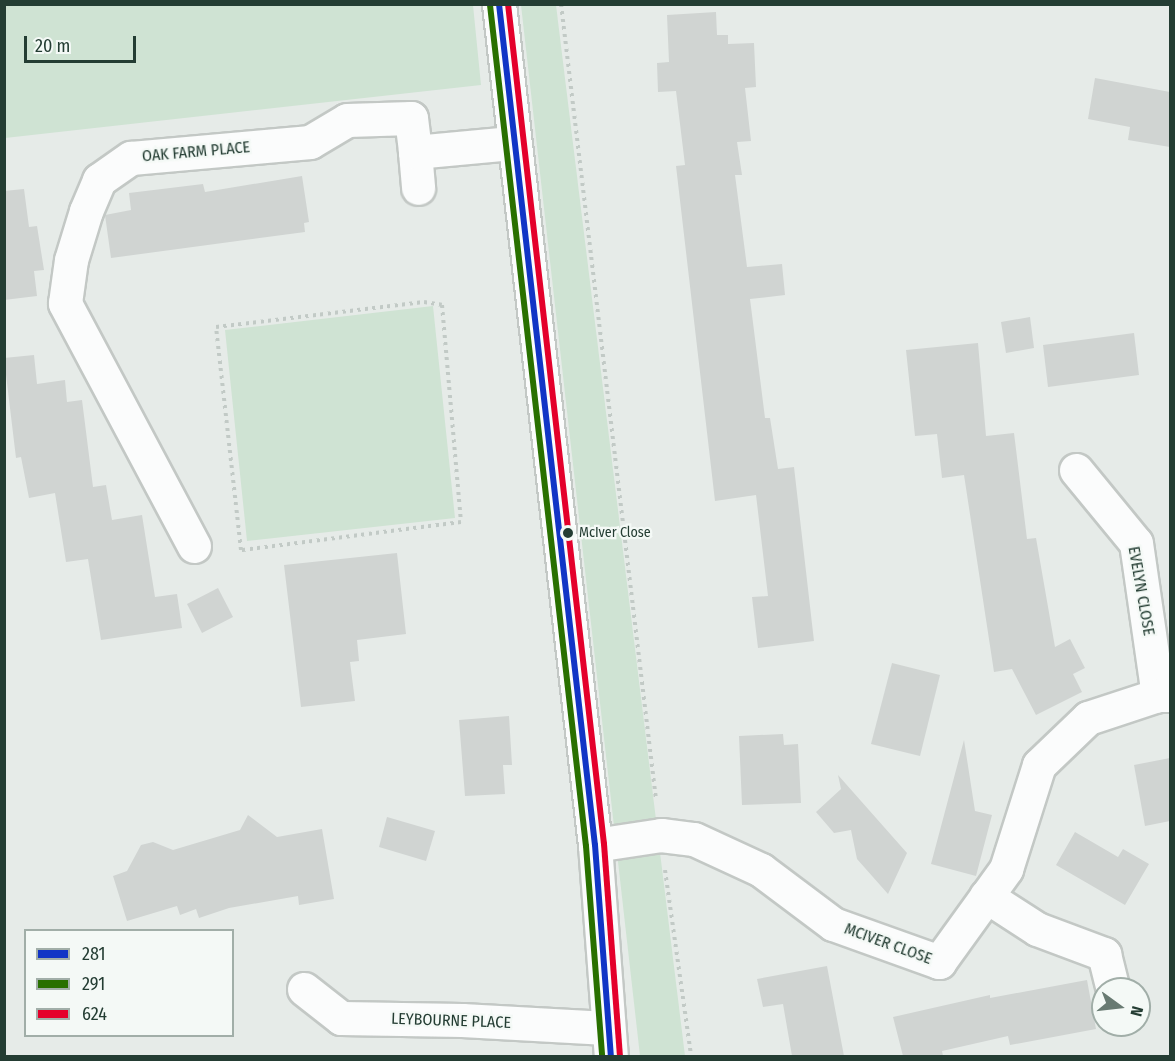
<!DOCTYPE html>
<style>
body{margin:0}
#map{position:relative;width:1175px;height:1061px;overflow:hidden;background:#e6ebe8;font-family:"Fira Sans Condensed",sans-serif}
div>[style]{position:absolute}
.green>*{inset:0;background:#cfe3d3}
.building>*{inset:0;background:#d0d4d2}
.path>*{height:4px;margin-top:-2px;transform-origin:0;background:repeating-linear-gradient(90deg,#c2cac6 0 3px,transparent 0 7.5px)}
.roads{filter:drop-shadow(2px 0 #c3c8c5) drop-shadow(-2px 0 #c3c8c5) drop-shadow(0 2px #c3c8c5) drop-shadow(0 -2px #c3c8c5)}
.minor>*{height:33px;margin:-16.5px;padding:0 16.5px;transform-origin:16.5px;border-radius:16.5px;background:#fbfcfc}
.bus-1>*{height:6px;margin:-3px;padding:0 3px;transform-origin:3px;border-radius:3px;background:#1135c6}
.bus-2>*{height:6px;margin:-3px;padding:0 3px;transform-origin:3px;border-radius:3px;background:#297000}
.bus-3>*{height:6px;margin:-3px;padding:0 3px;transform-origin:3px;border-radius:3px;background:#e4002b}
.dots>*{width:16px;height:16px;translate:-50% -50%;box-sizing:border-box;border:3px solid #f4f9f6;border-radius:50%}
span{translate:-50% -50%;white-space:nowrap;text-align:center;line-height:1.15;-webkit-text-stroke:4.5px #f4f9f6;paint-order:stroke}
.bus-label{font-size:14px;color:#243d33}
.left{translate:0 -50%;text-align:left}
.street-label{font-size:16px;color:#243d33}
.frame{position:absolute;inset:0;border:6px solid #243d33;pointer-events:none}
.legend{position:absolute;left:24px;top:929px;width:210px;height:108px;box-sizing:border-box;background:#f4f9f6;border:2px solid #a1aea8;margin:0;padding:8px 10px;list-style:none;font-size:18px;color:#243d33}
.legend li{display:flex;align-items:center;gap:12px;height:30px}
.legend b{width:30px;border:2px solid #a1aea8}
.north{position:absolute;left:1091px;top:977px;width:60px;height:60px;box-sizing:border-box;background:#f4f9f6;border:2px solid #a1aea8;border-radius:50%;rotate:105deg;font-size:16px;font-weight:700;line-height:24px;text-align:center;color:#243d33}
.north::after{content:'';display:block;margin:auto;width:21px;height:27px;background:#687a72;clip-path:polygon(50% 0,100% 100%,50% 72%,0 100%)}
.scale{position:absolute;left:24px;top:36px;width:112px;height:27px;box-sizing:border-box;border:3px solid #243d33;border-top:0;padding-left:8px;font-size:18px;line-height:21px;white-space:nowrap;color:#243d33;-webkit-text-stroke:4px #f4f9f6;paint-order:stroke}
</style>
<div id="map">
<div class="green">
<i style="clip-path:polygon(4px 5px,473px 5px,481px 85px,5px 138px)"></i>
<i style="clip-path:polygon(521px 5px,556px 5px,685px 1056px,640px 1056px)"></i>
<i style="clip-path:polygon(433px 306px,455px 518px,247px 541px,225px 330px)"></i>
</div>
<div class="building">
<i style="clip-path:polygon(716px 12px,717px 35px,728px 35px,728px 44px,754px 43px,756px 87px,745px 88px,751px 141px,737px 142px,742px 175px,735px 175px,747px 267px,782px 264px,785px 295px,750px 299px,765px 418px,770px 418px,778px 469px,794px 467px,814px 641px,758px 648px,752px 597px,768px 596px,756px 495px,715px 501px,676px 166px,685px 165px,676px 91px,658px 92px,657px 63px,669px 62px,667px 15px)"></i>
<i style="clip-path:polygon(1095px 78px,1170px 92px,1170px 147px,1128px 140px,1130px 127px,1088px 119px)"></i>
<i style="clip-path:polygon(302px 176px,309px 222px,304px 223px,305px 232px,111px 258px,105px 215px,131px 210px,129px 193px,203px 184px,205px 192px)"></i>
<i style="clip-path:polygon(24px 189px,29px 227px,37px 226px,44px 270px,34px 271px,37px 296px,4px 300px,4px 191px)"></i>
<i style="clip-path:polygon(1030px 317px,1034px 348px,1006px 353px,1001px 322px)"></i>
<i style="clip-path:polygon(1134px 333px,1139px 375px,1048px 387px,1043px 345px)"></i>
<i style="clip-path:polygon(978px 343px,986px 436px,1014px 433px,1027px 539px,1036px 538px,1055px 647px,1070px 639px,1085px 668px,1073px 674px,1082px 692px,1036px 715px,1012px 669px,994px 672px,964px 475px,942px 478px,937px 434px,915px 436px,906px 350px)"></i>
<i style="clip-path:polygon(34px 355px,37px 384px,65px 380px,67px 402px,82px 400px,93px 487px,106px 485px,112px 520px,142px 515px,155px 597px,177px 594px,182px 628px,101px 640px,88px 559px,66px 562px,55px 493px,29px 498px,21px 457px,16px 458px,4px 358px)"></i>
<i style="clip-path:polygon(397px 553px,406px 634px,357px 640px,359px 661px,350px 662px,355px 701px,301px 707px,284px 565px)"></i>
<i style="clip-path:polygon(218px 588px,233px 617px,202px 633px,187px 604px)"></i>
<i style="clip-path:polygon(892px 663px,940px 675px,920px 756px,871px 744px)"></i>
<i style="clip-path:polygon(509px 716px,512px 765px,503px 765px,505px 794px,465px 796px,459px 720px)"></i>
<i style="clip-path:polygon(783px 734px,784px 745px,798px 744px,801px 803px,742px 805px,739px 736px)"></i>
<i style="clip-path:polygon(964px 740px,975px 811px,992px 815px,976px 876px,931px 864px)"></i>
<i style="clip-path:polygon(1170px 758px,1170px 821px,1145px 826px,1134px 765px)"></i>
<i style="clip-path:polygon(838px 775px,907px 853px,888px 894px,857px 859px,851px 830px,834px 833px,816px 812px,841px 789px)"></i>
<i style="clip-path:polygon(248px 815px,277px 837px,322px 829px,334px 899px,299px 905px,298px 896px,229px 908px,199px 918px,196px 909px,180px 915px,177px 906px,127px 921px,113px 876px,127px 871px,141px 845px,153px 842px,173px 850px,240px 830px)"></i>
<i style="clip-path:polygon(387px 817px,435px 831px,426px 861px,379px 847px)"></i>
<i style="clip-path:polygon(1075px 832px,1118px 857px,1123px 849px,1149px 864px,1125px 905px,1056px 865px)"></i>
<i style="clip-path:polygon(827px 966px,844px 1056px,792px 1056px,783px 1004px,763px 1007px,757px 979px)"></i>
<i style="clip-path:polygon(1087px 980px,1096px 1029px,1010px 1045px,1008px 1036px,942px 1051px,943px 1056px,903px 1056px,893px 1017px,990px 995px,990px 998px)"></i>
</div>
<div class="path">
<i style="left:561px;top:4px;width:802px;rotate:83.19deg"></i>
<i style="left:424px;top:302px;width:18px;rotate:9deg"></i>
<i style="left:442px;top:305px;width:218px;rotate:85deg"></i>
<i style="left:461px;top:522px;width:222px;rotate:172.7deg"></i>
<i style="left:241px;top:550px;width:224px;rotate:-96.4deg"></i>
<i style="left:216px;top:327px;width:209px;rotate:-6.9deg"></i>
<i style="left:665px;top:870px;width:188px;rotate:82deg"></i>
</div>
<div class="roads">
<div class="minor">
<i style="left:499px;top:4px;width:846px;rotate:83.49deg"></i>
<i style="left:595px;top:845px;width:212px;rotate:85.7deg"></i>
<i style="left:415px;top:152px;width:36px;rotate:85deg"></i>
<i style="left:1076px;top:470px;width:94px;rotate:50.6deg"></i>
<i style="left:1136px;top:543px;width:154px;rotate:81.8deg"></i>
<i style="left:194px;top:546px;width:275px;rotate:-118deg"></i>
<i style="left:65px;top:303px;width:43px;rotate:-82.1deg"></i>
<i style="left:71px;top:260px;width:51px;rotate:-73deg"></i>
<i style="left:86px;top:211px;width:34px;rotate:-67deg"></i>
<i style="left:99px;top:180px;width:39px;rotate:-35deg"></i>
<i style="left:131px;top:158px;width:180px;rotate:-5.1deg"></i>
<i style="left:310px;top:142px;width:43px;rotate:-30.7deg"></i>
<i style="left:347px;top:120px;width:64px;rotate:-1.8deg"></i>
<i style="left:411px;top:118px;width:34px;rotate:83deg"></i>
<i style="left:415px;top:152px;width:97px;rotate:-5.3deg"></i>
<i style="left:595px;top:845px;width:67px;rotate:-8.6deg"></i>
<i style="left:661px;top:835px;width:33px;rotate:7deg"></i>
<i style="left:694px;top:839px;width:74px;rotate:24.8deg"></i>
<i style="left:761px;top:870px;width:90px;rotate:36.9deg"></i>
<i style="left:833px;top:924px;width:113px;rotate:19.7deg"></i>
<i style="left:939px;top:962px;width:115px;rotate:-54.2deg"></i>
<i style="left:1006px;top:869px;width:109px;rotate:-72.4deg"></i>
<i style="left:1039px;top:765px;width:68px;rotate:-43.8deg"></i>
<i style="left:1088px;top:718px;width:74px;rotate:-18.2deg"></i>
<i style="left:1158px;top:695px;width:12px"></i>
<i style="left:986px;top:896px;width:61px;rotate:32.9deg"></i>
<i style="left:1037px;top:929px;width:72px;rotate:20.5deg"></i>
<i style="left:1104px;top:954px;width:36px;rotate:76deg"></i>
<i style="left:304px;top:989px;width:47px;rotate:38.1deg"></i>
<i style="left:341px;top:1018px;width:121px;rotate:0.9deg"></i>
<i style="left:462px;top:1020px;width:145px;rotate:3.2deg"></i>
</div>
</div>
<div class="bus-1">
<i style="left:499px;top:4px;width:846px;rotate:83.49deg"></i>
<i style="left:595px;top:845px;width:212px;rotate:85.7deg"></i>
</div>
<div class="bus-2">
<i style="left:490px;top:5px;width:846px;rotate:83.49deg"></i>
<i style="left:586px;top:846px;width:211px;rotate:85.6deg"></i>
</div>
<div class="bus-3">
<i style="left:508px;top:4px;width:845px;rotate:83.48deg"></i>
<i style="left:604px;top:844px;width:212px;rotate:85.7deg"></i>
</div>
<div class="dots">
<i style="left:568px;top:533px;background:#243d33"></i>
</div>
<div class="bus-label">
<span class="left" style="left:579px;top:533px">McIver Close</span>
</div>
<div class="street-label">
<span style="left:196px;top:152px;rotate:-5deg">OAK FARM PLACE</span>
<span style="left:1141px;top:591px;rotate:80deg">EVELYN CLOSE</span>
<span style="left:888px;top:944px;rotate:20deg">MCIVER CLOSE</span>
<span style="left:451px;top:1021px;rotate:2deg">LEYBOURNE PLACE</span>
</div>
<div class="frame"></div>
<ul class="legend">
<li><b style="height:8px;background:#1135c6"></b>281</li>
<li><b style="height:8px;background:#297000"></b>291</li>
<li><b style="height:8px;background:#e4002b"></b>624</li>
</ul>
<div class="north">N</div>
<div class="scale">20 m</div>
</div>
